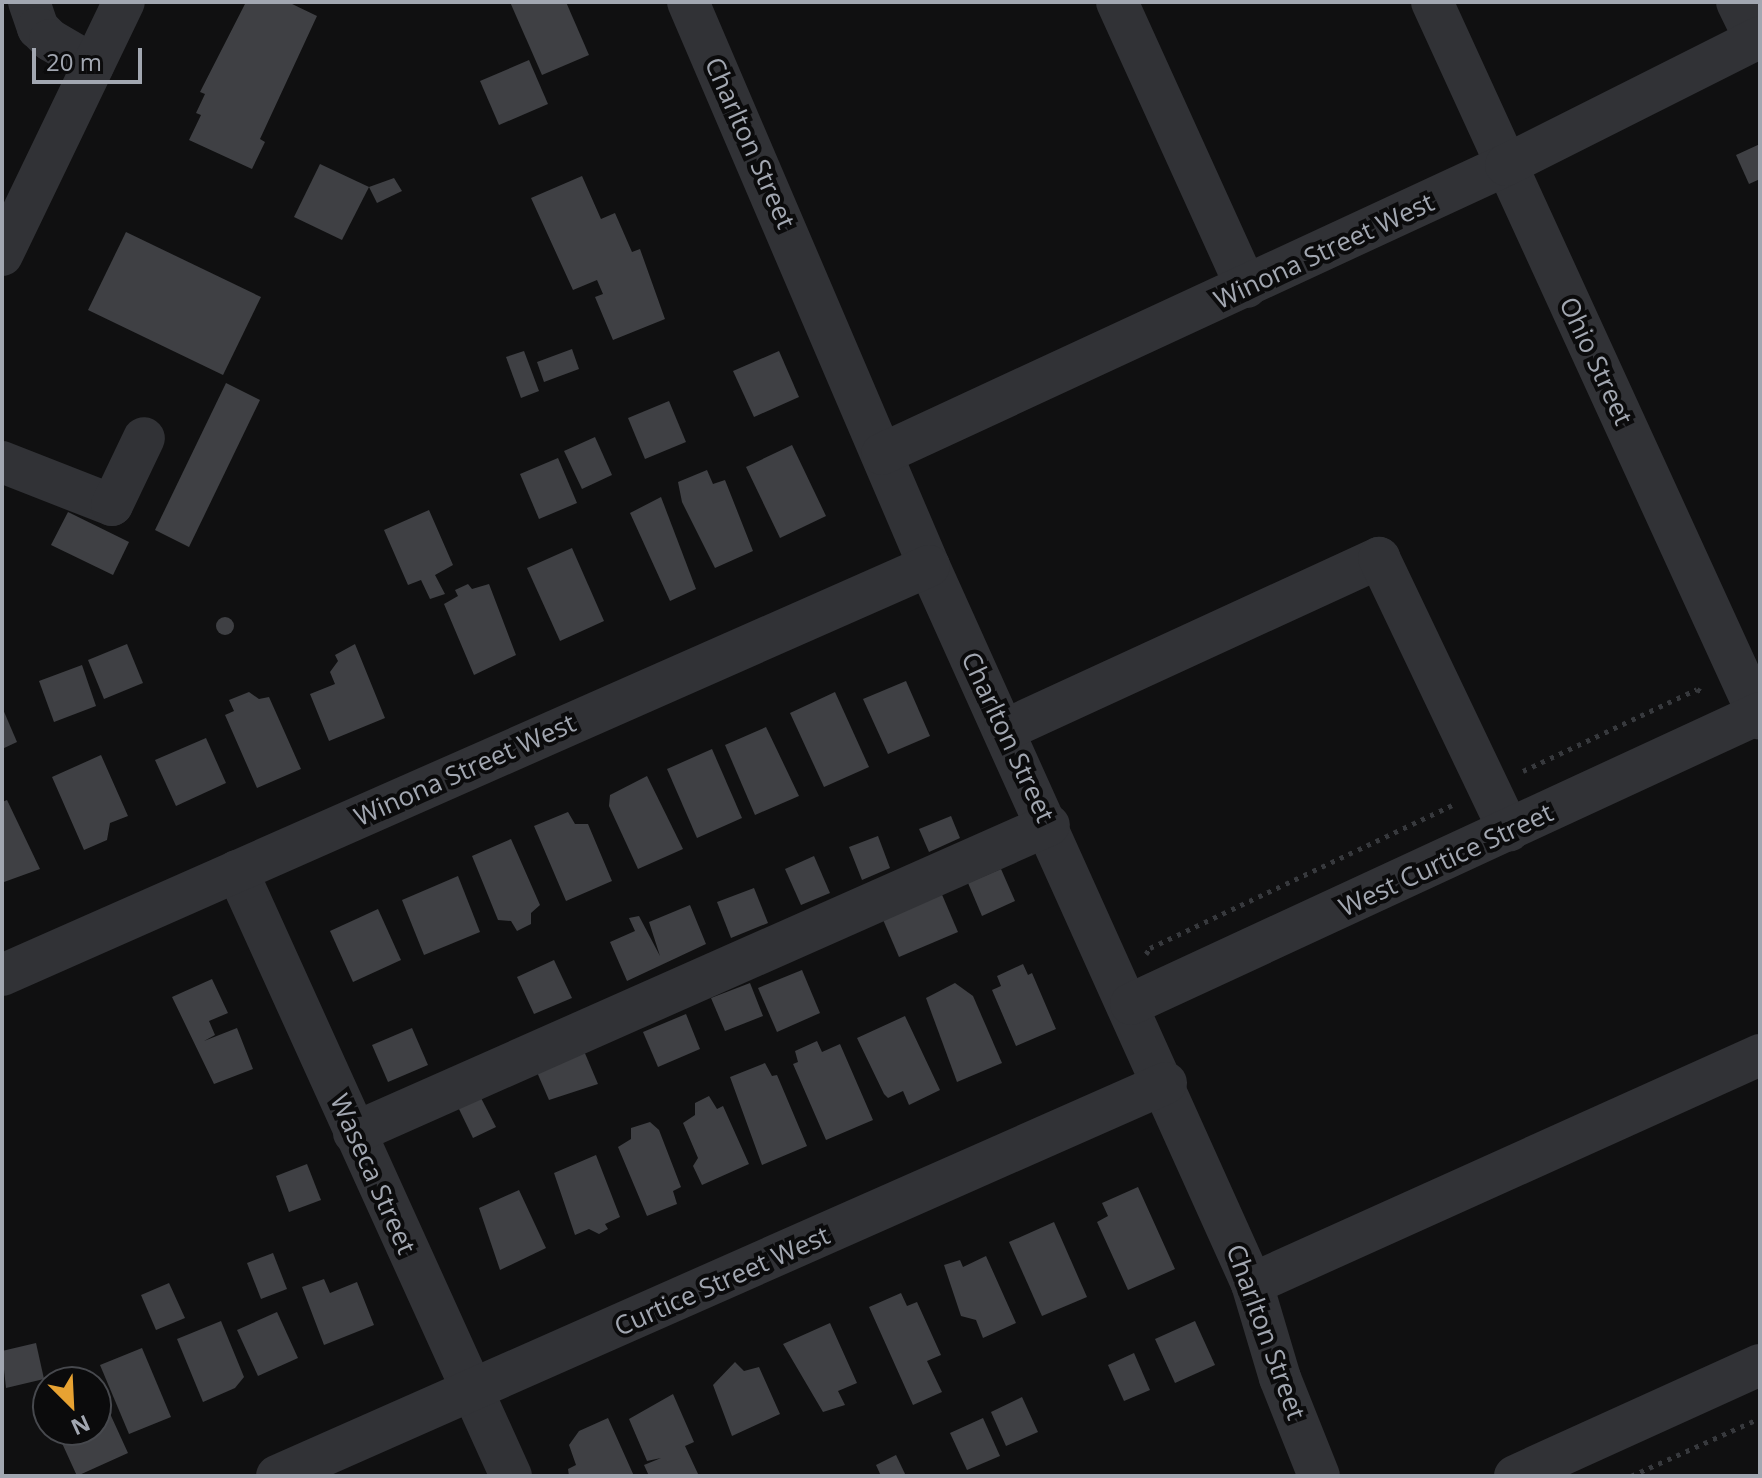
<!DOCTYPE html>
<style>
body{margin:0}
#map{position:relative;width:1762px;height:1478px;overflow:hidden;background:#101011;font-family:"Open Sans",sans-serif}
div>[style]{position:absolute}
.building>*{inset:0;background:#3f4044}
.round{border-radius:50%}
.path>*{height:5px;margin-top:-2.5px;transform-origin:0;background:repeating-linear-gradient(90deg,#37393d 0 4px,transparent 0 10px)}
.minor>*{height:42px;margin:-21px;padding:0 21px;transform-origin:21px;border-radius:21px;background:#313236}
span{translate:-50% -50%;white-space:nowrap;text-align:center;line-height:1.15;-webkit-text-stroke:8px #0b0b0c;paint-order:stroke}
.street-label{font-size:26px;color:#a2a7b1}
.frame{position:absolute;inset:0;border:4px solid #a2a7b1;pointer-events:none}
.north{position:absolute;left:32px;top:1366px;width:80px;height:80px;box-sizing:border-box;background:#0b0b0c;border:2px solid #47494e;border-radius:50%;rotate:156deg;font-size:22px;font-weight:700;line-height:32px;text-align:center;color:#a2a7b1}
.north::after{content:'';display:block;margin:auto;width:28px;height:36px;background:#e7a232;clip-path:polygon(50% 0,100% 100%,50% 72%,0 100%)}
.scale{position:absolute;left:32px;top:48px;width:110px;height:36px;box-sizing:border-box;border:4px solid #a2a7b1;border-top:0;padding-left:10px;font-size:24px;line-height:28px;white-space:nowrap;color:#a2a7b1;-webkit-text-stroke:6px #0b0b0c;paint-order:stroke}
</style>
<div id="map">
<div class="building">
<i style="clip-path:polygon(246px 2px,288px 2px,317px 16px,260px 139px,265px 142px,252px 169px,189px 140px,201px 115px,196px 113px,205px 94px,200px 92px)"></i>
<i style="clip-path:polygon(510px 2px,566px 2px,589px 55px,542px 75px)"></i>
<i style="clip-path:polygon(529px 60px,548px 104px,499px 125px,480px 81px)"></i>
<i style="clip-path:polygon(1760px 144px,1760px 179px,1749px 184px,1736px 155px)"></i>
<i style="clip-path:polygon(320px 164px,369px 187px,342px 240px,294px 217px)"></i>
<i style="clip-path:polygon(582px 176px,601px 219px,615px 213px,632px 252px,640px 249px,665px 319px,613px 340px,595px 297px,603px 294px,597px 280px,573px 290px,531px 198px)"></i>
<i style="clip-path:polygon(394px 178px,402px 191px,377px 203px,369px 187px)"></i>
<i style="clip-path:polygon(126px 232px,261px 297px,223px 375px,88px 310px)"></i>
<i style="clip-path:polygon(572px 349px,579px 369px,544px 382px,537px 362px)"></i>
<i style="clip-path:polygon(524px 351px,539px 391px,521px 398px,506px 357px)"></i>
<i style="clip-path:polygon(779px 351px,799px 397px,754px 417px,733px 371px)"></i>
<i style="clip-path:polygon(226px 383px,260px 400px,189px 547px,155px 530px)"></i>
<i style="clip-path:polygon(669px 401px,686px 442px,645px 459px,628px 418px)"></i>
<i style="clip-path:polygon(595px 437px,612px 475px,582px 489px,564px 451px)"></i>
<i style="clip-path:polygon(792px 445px,826px 516px,780px 538px,746px 467px)"></i>
<i style="clip-path:polygon(558px 458px,577px 503px,539px 519px,520px 474px)"></i>
<i style="clip-path:polygon(707px 470px,713px 484px,725px 480px,753px 551px,715px 568px,682px 502px,678px 482px)"></i>
<i style="clip-path:polygon(661px 497px,696px 589px,670px 601px,630px 513px)"></i>
<i style="clip-path:polygon(429px 510px,453px 565px,435px 575px,445px 594px,430px 599px,421px 580px,408px 585px,384px 530px)"></i>
<i style="clip-path:polygon(68px 512px,129px 542px,113px 575px,51px 545px)"></i>
<i style="clip-path:polygon(572px 548px,604px 621px,560px 641px,527px 568px)"></i>
<i style="clip-path:polygon(468px 584px,472px 589px,489px 584px,516px 655px,474px 675px,444px 604px,458px 596px,455px 590px)"></i>
<i class="round" style="left:216px;top:617px;width:18px;height:18px"></i>
<i style="clip-path:polygon(127px 644px,143px 683px,104px 699px,88px 660px)"></i>
<i style="clip-path:polygon(355px 644px,385px 718px,329px 741px,310px 694px,335px 684px,330px 672px,338px 661px,335px 655px)"></i>
<i style="clip-path:polygon(82px 665px,96px 706px,54px 722px,39px 681px)"></i>
<i style="clip-path:polygon(906px 681px,930px 736px,888px 754px,863px 699px)"></i>
<i style="clip-path:polygon(249px 692px,259px 699px,269px 697px,301px 769px,257px 788px,225px 715px,234px 711px,229px 700px)"></i>
<i style="clip-path:polygon(835px 692px,869px 767px,824px 787px,790px 713px)"></i>
<i style="clip-path:polygon(2px 707px,17px 742px,2px 749px)"></i>
<i style="clip-path:polygon(766px 727px,799px 796px,755px 815px,725px 745px)"></i>
<i style="clip-path:polygon(206px 738px,226px 783px,176px 806px,155px 760px)"></i>
<i style="clip-path:polygon(712px 749px,742px 818px,697px 838px,667px 769px)"></i>
<i style="clip-path:polygon(101px 755px,128px 816px,110px 823px,107px 840px,84px 850px,52px 777px)"></i>
<i style="clip-path:polygon(647px 776px,683px 849px,638px 869px,609px 806px,610px 795px)"></i>
<i style="clip-path:polygon(7px 800px,40px 869px,4px 882px,2px 802px)"></i>
<i style="clip-path:polygon(568px 812px,575px 824px,588px 824px,612px 881px,566px 901px,534px 826px)"></i>
<i style="clip-path:polygon(951px 816px,960px 838px,929px 852px,919px 829px)"></i>
<i style="clip-path:polygon(878px 836px,890px 868px,862px 880px,849px 847px)"></i>
<i style="clip-path:polygon(511px 839px,540px 905px,531px 913px,531px 924px,517px 931px,511px 921px,498px 920px,472px 856px)"></i>
<i style="clip-path:polygon(814px 856px,830px 893px,801px 905px,785px 869px)"></i>
<i style="clip-path:polygon(1001px 869px,1015px 901px,982px 916px,968px 883px)"></i>
<i style="clip-path:polygon(458px 876px,480px 932px,424px 955px,402px 900px)"></i>
<i style="clip-path:polygon(754px 888px,768px 923px,731px 938px,717px 902px)"></i>
<i style="clip-path:polygon(940px 890px,958px 932px,899px 957px,881px 915px)"></i>
<i style="clip-path:polygon(690px 905px,706px 944px,627px 981px,610px 942px,635px 931px,629px 918px,639px 916px,660px 956px,649px 922px)"></i>
<i style="clip-path:polygon(378px 909px,401px 960px,353px 982px,330px 931px)"></i>
<i style="clip-path:polygon(554px 960px,572px 998px,534px 1014px,517px 977px)"></i>
<i style="clip-path:polygon(1023px 964px,1028px 975px,1032px 973px,1056px 1029px,1016px 1046px,992px 990px,1001px 986px,997px 976px)"></i>
<i style="clip-path:polygon(802px 970px,820px 1013px,777px 1032px,758px 988px)"></i>
<i style="clip-path:polygon(212px 979px,228px 1013px,209px 1021px,215px 1035px,204px 1041px,237px 1028px,253px 1069px,214px 1084px,172px 997px)"></i>
<i style="clip-path:polygon(750px 983px,763px 1016px,725px 1031px,711px 998px)"></i>
<i style="clip-path:polygon(955px 983px,973px 996px,1002px 1063px,957px 1082px,926px 998px)"></i>
<i style="clip-path:polygon(686px 1014px,700px 1049px,658px 1067px,643px 1032px)"></i>
<i style="clip-path:polygon(905px 1016px,940px 1090px,909px 1105px,903px 1091px,888px 1098px,884px 1094px,857px 1038px)"></i>
<i style="clip-path:polygon(412px 1028px,428px 1065px,388px 1082px,372px 1045px)"></i>
<i style="clip-path:polygon(817px 1041px,822px 1052px,840px 1044px,873px 1120px,826px 1140px,793px 1064px,798px 1062px,795px 1051px)"></i>
<i style="clip-path:polygon(584px 1051px,598px 1084px,549px 1100px,536px 1070px)"></i>
<i style="clip-path:polygon(765px 1063px,772px 1076px,777px 1075px,807px 1146px,762px 1165px,730px 1077px)"></i>
<i style="clip-path:polygon(480px 1096px,496px 1127px,473px 1138px,458px 1107px)"></i>
<i style="clip-path:polygon(709px 1096px,717px 1109px,723px 1106px,749px 1164px,702px 1185px,693px 1166px,698px 1158px,683px 1123px,695px 1115px,695px 1103px)"></i>
<i style="clip-path:polygon(650px 1122px,659px 1130px,681px 1187px,673px 1191px,677px 1204px,647px 1216px,618px 1147px,631px 1139px,631px 1128px)"></i>
<i style="clip-path:polygon(596px 1155px,620px 1217px,605px 1224px,608px 1229px,599px 1234px,589px 1229px,575px 1235px,554px 1173px)"></i>
<i style="clip-path:polygon(307px 1164px,321px 1200px,289px 1212px,276px 1176px)"></i>
<i style="clip-path:polygon(1138px 1187px,1175px 1269px,1128px 1290px,1097px 1222px,1108px 1216px,1102px 1203px)"></i>
<i style="clip-path:polygon(519px 1190px,546px 1248px,500px 1270px,479px 1208px)"></i>
<i style="clip-path:polygon(1054px 1222px,1087px 1297px,1042px 1316px,1009px 1242px)"></i>
<i style="clip-path:polygon(273px 1253px,287px 1289px,261px 1299px,247px 1263px)"></i>
<i style="clip-path:polygon(986px 1256px,1016px 1323px,983px 1338px,976px 1320px,961px 1316px,944px 1265px,960px 1260px,963px 1267px)"></i>
<i style="clip-path:polygon(324px 1279px,330px 1293px,357px 1282px,374px 1325px,324px 1345px,302px 1287px)"></i>
<i style="clip-path:polygon(169px 1283px,185px 1318px,156px 1330px,141px 1295px)"></i>
<i style="clip-path:polygon(901px 1293px,907px 1306px,917px 1302px,941px 1355px,927px 1361px,942px 1392px,913px 1405px,869px 1307px)"></i>
<i style="clip-path:polygon(277px 1312px,298px 1358px,258px 1376px,237px 1330px)"></i>
<i style="clip-path:polygon(221px 1321px,244px 1377px,235px 1388px,203px 1402px,177px 1339px)"></i>
<i style="clip-path:polygon(1195px 1321px,1215px 1365px,1175px 1383px,1155px 1339px)"></i>
<i style="clip-path:polygon(830px 1323px,857px 1383px,838px 1391px,845px 1405px,823px 1412px,783px 1344px)"></i>
<i style="clip-path:polygon(36px 1343px,44px 1379px,6px 1388px,2px 1351px)"></i>
<i style="clip-path:polygon(142px 1348px,171px 1417px,129px 1434px,100px 1365px)"></i>
<i style="clip-path:polygon(1134px 1353px,1150px 1390px,1124px 1401px,1108px 1365px)"></i>
<i style="clip-path:polygon(735px 1362px,744px 1371px,759px 1367px,780px 1414px,732px 1436px,713px 1385px)"></i>
<i style="clip-path:polygon(90px 1370px,95px 1382px,70px 1382px,76px 1378px)"></i>
<i style="clip-path:polygon(96px 1383px,128px 1453px,77px 1476px,56px 1430px,96px 1430px)"></i>
<i style="clip-path:polygon(673px 1394px,694px 1442px,685px 1446px,699px 1476px,649px 1476px,644px 1465px,661px 1458px,647px 1461px,629px 1419px)"></i>
<i style="clip-path:polygon(1022px 1397px,1038px 1432px,1006px 1446px,991px 1412px)"></i>
<i style="clip-path:polygon(608px 1418px,634px 1476px,569px 1476px,568px 1469px,576px 1465px,569px 1445px,579px 1431px)"></i>
<i style="clip-path:polygon(983px 1418px,1000px 1456px,967px 1470px,950px 1433px)"></i>
<i style="clip-path:polygon(896px 1455px,906px 1476px,881px 1476px,876px 1465px)"></i>
</div>
<div class="path">
<i style="left:1523px;top:771px;width:192px;rotate:-25.2deg"></i>
<i style="left:1697px;top:689px;width:9px;rotate:32deg"></i>
<i style="left:1146px;top:954px;width:7px;rotate:-56deg"></i>
<i style="left:1150px;top:948px;width:334px;rotate:-25.3deg"></i>
<i style="left:1631px;top:1476px;width:141px;rotate:-24.2deg"></i>
</div>
<div class="minor">
<i style="left:29px;top:2px;width:28px;rotate:71deg"></i>
<i style="left:38px;top:28px;width:17px;rotate:45deg"></i>
<i style="left:50px;top:40px;width:50px;rotate:30.2deg"></i>
<i style="left:688px;top:2px;width:613px;rotate:66.86deg"></i>
<i style="left:929px;top:566px;width:787px;rotate:65.78deg"></i>
<i style="left:1252px;top:1284px;width:98px;rotate:73.4deg"></i>
<i style="left:1280px;top:1378px;width:105px;rotate:68.3deg"></i>
<i style="left:1117px;top:2px;width:313px;rotate:65.6deg"></i>
<i style="left:1432px;top:2px;width:788px;rotate:65.42deg"></i>
<i style="left:1737px;top:2px;width:41px;rotate:64.1deg"></i>
<i style="left:2px;top:255px;width:281px;rotate:-64.3deg"></i>
<i style="left:882px;top:454px;width:688px;rotate:-24.85deg"></i>
<i style="left:1506px;top:165px;width:284px;rotate:-26.7deg"></i>
<i style="left:2px;top:462px;width:118px;rotate:21.4deg"></i>
<i style="left:112px;top:505px;width:74px;rotate:-64.5deg"></i>
<i style="left:1005px;top:730px;width:412px;rotate:-24.7deg"></i>
<i style="left:1379px;top:558px;width:302px;rotate:64.5deg"></i>
<i style="left:237px;top:871px;width:664px;rotate:65.63deg"></i>
<i style="left:2px;top:975px;width:1013px;rotate:-23.81deg"></i>
<i style="left:1131px;top:1004px;width:693px;rotate:-24.83deg"></i>
<i style="left:354px;top:1133px;width:760px;rotate:-23.9deg"></i>
<i style="left:1252px;top:1284px;width:557px;rotate:-24.27deg"></i>
<i style="left:277px;top:1476px;width:972px;rotate:-23.85deg"></i>
<i style="left:1515px;top:1476px;width:269px;rotate:-24.4deg"></i>
</div>
<div class="street-label">
<span style="left:750px;top:143px;rotate:66deg">Charlton Street</span>
<span style="left:1324px;top:251px;rotate:-25deg">Winona Street West</span>
<span style="left:1596px;top:361px;rotate:65deg">Ohio Street</span>
<span style="left:1008px;top:737px;rotate:65deg">Charlton Street</span>
<span style="left:465px;top:770px;rotate:-24deg">Winona Street West</span>
<span style="left:1446px;top:860px;rotate:-25deg">West Curtice Street</span>
<span style="left:373px;top:1174px;rotate:66deg">Waseca Street</span>
<span style="left:722px;top:1281px;rotate:-24deg">Curtice Street West</span>
<span style="left:1266px;top:1332px;rotate:70deg">Charlton Street</span>
</div>
<div class="frame"></div>
<div class="north">N</div>
<div class="scale">20 m</div>
</div>
